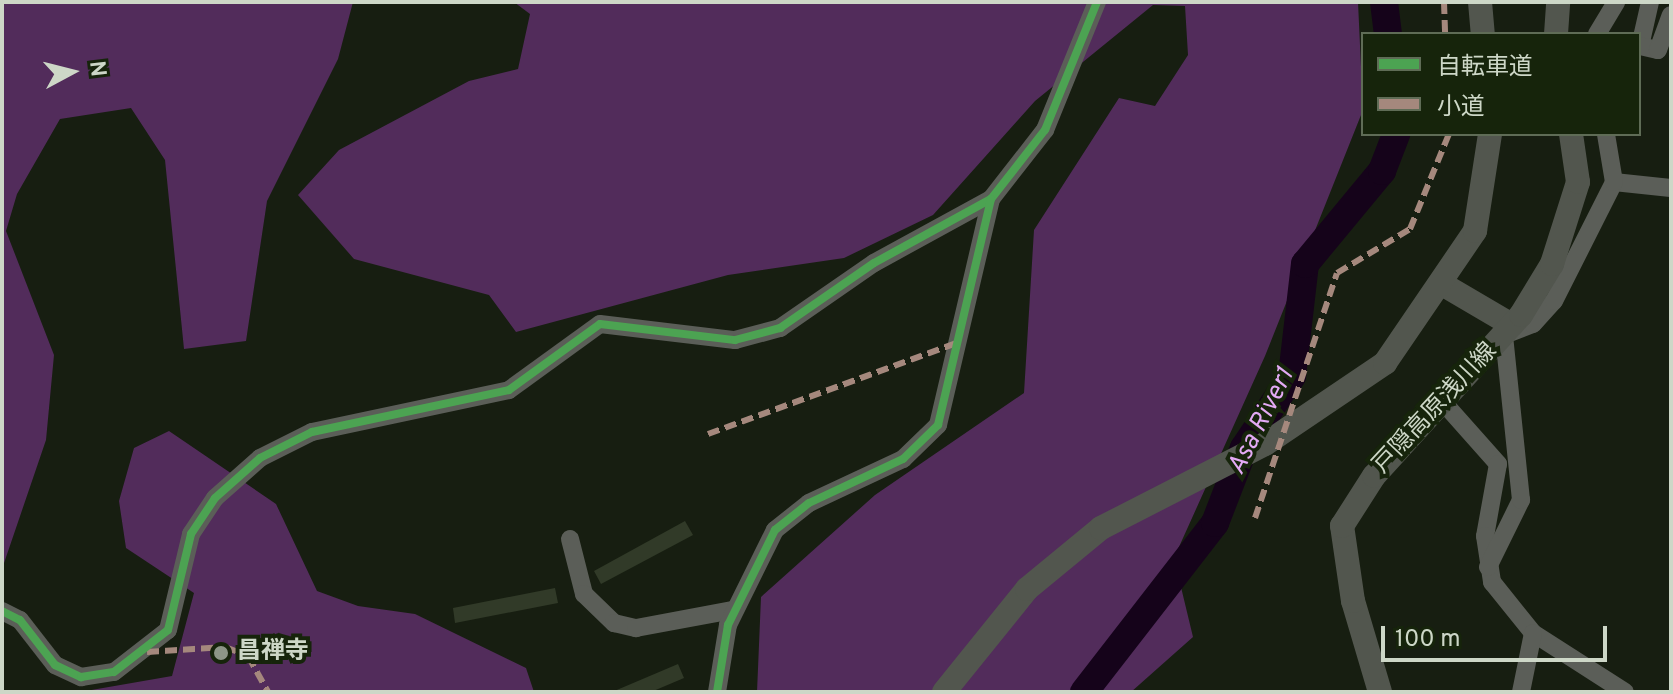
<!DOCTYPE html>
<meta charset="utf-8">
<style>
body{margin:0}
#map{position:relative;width:1673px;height:694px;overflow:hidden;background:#171e11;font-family:Overpass,"Noto Sans JP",sans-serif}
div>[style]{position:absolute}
.green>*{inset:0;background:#522c5b}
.river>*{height:28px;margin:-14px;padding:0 14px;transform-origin:14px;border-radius:14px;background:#15031a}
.building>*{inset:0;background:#313a28}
.street>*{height:18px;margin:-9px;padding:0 9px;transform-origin:9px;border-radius:9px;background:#5b5e58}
.secondary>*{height:24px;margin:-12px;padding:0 12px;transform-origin:12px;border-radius:12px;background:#52564e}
.quiet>*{height:6px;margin-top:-3px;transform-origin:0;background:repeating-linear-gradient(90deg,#a5887d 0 12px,transparent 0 18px)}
.cycleway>*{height:8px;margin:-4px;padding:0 4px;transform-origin:4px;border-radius:4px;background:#4ca352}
.dots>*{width:22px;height:22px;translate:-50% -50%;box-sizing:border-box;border:4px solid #16240b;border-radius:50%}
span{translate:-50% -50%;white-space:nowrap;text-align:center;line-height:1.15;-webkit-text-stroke:8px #16240b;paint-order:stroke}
.street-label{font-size:24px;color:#cdd7c7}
.poi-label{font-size:24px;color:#cdd7c7;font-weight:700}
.left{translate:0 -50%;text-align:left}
.water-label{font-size:26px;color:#e3aaf4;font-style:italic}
.frame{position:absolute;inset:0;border:4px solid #cdd7c7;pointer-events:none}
.legend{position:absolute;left:1361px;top:32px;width:280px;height:104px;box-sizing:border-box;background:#16240b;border:2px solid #5f6c56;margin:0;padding:10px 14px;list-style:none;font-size:24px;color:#cdd7c7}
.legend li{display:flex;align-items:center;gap:16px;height:40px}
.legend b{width:40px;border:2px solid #5f6c56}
.north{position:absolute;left:32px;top:32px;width:80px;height:80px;-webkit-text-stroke:6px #16240b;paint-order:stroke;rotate:83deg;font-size:22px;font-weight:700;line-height:32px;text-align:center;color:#cdd7c7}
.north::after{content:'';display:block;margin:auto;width:28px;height:36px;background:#cdd7c7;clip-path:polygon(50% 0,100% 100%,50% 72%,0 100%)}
.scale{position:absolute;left:1381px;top:626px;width:226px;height:36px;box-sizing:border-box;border:4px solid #cdd7c7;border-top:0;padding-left:10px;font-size:24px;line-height:28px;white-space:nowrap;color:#cdd7c7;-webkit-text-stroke:6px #16240b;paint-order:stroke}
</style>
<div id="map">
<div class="green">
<i style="clip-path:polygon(2px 2px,353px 2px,338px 59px,267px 201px,246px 341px,184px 349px,165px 160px,131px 108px,60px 119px,17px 194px,6px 231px,54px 355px,46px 440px,2px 569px)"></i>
<i style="clip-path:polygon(514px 2px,1358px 2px,1363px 110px,1265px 356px,1174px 558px,1193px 637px,1131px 692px,757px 692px,761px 597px,875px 495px,1024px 393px,1034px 230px,1119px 98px,1155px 106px,1188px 55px,1185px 6px,1153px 5px,1035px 101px,933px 215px,844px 258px,728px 275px,516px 332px,489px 295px,354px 259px,298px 195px,339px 150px,469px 81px,518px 69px,530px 14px)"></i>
<i style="clip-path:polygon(169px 431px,276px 504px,317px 591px,358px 606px,415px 614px,526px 668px,534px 692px,80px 692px,172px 676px,194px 593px,126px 548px,119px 501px,134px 448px)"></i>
</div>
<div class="river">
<i style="left:1384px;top:2px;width:32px;rotate:83deg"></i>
<i style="left:1084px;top:692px;width:214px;rotate:-52.2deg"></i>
<i style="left:1215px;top:523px;width:80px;rotate:-68.9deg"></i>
<i style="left:1244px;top:448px;width:87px;rotate:-56.3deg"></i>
<i style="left:1292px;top:376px;width:113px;rotate:-83.4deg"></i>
<i style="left:1305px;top:264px;width:121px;rotate:-50.4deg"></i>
<i style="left:1382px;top:171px;width:40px;rotate:-69deg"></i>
</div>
<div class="building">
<i style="clip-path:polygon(685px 521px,693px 535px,601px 584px,594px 571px)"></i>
<i style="clip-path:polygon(555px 588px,558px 603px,455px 623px,453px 608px)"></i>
<i style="clip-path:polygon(678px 664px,684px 678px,651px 692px,612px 692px)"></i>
</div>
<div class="street">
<i style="left:1650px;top:2px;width:45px;rotate:102.8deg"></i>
<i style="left:1640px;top:46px;width:18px;rotate:13deg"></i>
<i style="left:1658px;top:50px;width:37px;rotate:-70deg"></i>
<i style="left:1597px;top:34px;width:37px;rotate:-59deg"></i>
<i style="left:1614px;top:182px;width:57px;rotate:6deg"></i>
<i style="left:1443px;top:402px;width:83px;rotate:48.4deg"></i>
<i style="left:1498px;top:464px;width:73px;rotate:100.2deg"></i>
<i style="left:1485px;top:536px;width:47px;rotate:81.3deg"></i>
<i style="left:1492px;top:582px;width:65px;rotate:51.2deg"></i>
<i style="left:1533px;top:633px;width:109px;rotate:32.7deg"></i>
<i style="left:570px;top:539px;width:57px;rotate:75.7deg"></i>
<i style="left:584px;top:594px;width:42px;rotate:44deg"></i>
<i style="left:614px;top:623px;width:23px;rotate:13deg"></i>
<i style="left:636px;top:628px;width:99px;rotate:-10.5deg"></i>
<i style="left:1488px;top:567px;width:75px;rotate:-63.8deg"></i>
<i style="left:1521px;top:500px;width:166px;rotate:-95.9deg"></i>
<i style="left:1504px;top:335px;width:31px;rotate:-21deg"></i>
<i style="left:1533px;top:324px;width:31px;rotate:-48deg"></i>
<i style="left:1554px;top:301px;width:133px;rotate:-63.2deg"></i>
<i style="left:1614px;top:182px;width:49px;rotate:-99.5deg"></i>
<i style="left:2px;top:611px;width:20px;rotate:27deg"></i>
<i style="left:20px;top:620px;width:57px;rotate:52.1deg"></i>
<i style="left:55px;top:665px;width:29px;rotate:25deg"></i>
<i style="left:81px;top:677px;width:33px;rotate:-9deg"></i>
<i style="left:114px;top:672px;width:68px;rotate:-37.9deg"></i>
<i style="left:168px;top:630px;width:99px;rotate:-76.5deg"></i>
<i style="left:191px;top:534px;width:43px;rotate:-56.3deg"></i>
<i style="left:215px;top:498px;width:60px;rotate:-41.6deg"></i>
<i style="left:260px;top:458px;width:58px;rotate:-26.6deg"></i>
<i style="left:312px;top:432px;width:201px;rotate:-12deg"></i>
<i style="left:509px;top:390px;width:112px;rotate:-36deg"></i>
<i style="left:600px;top:324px;width:136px;rotate:6.8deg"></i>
<i style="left:735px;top:340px;width:47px;rotate:-14.9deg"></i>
<i style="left:780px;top:328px;width:114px;rotate:-34.7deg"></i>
<i style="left:874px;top:263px;width:133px;rotate:-28.7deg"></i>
<i style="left:991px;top:199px;width:88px;rotate:-52deg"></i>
<i style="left:1045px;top:130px;width:138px;rotate:-67.9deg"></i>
<i style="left:717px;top:692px;width:68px;rotate:-80.7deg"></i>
<i style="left:728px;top:625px;width:106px;rotate:-63.7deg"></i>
<i style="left:775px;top:530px;width:43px;rotate:-38.5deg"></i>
<i style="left:809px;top:503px;width:104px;rotate:-25.1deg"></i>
<i style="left:903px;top:459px;width:49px;rotate:-44.2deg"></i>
<i style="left:938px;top:425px;width:232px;rotate:-76.8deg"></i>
<i style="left:1521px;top:692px;width:60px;rotate:-78.5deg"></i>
</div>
<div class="secondary">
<i style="left:1480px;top:2px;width:32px;rotate:85deg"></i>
<i style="left:1556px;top:34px;width:32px;rotate:-86deg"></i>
<i style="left:1442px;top:284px;width:81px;rotate:30.4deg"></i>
<i style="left:944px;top:692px;width:132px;rotate:-51.1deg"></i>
<i style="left:1027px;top:589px;width:96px;rotate:-39.5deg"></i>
<i style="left:1101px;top:528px;width:184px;rotate:-27.1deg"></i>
<i style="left:1265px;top:444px;width:145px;rotate:-34deg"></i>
<i style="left:1385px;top:363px;width:160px;rotate:-55.7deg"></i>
<i style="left:1475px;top:231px;width:98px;rotate:-81.2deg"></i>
<i style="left:1380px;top:692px;width:95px;rotate:-106.5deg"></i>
<i style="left:1353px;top:601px;width:76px;rotate:-98.3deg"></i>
<i style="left:1342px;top:526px;width:59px;rotate:-57.4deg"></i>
<i style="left:1374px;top:476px;width:218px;rotate:-47.6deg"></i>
<i style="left:1521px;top:315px;width:60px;rotate:-58.7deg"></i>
<i style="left:1552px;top:264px;width:86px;rotate:-72.4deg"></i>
<i style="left:1578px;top:182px;width:49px;rotate:-98.3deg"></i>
</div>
<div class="quiet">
<i style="left:1444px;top:2px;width:32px;rotate:88deg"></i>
<i style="left:708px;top:434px;width:265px;rotate:-20.1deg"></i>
<i style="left:1255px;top:518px;width:258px;rotate:-71.5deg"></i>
<i style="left:1337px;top:273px;width:85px;rotate:-31.1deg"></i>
<i style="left:1410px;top:229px;width:103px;rotate:-67.7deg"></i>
<i style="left:147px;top:652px;width:78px;rotate:-3.7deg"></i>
<i style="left:225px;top:647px;width:25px;rotate:21deg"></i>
<i style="left:248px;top:656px;width:41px;rotate:60.9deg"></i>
</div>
<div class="cycleway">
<i style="left:2px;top:611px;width:20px;rotate:27deg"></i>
<i style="left:20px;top:620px;width:57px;rotate:52.1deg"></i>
<i style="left:55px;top:665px;width:29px;rotate:25deg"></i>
<i style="left:81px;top:677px;width:33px;rotate:-9deg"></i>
<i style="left:114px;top:672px;width:68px;rotate:-37.9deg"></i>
<i style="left:168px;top:630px;width:99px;rotate:-76.5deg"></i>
<i style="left:191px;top:534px;width:43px;rotate:-56.3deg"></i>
<i style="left:215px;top:498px;width:60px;rotate:-41.6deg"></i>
<i style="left:260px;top:458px;width:58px;rotate:-26.6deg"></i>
<i style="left:312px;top:432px;width:201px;rotate:-12deg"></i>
<i style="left:509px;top:390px;width:112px;rotate:-36deg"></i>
<i style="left:600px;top:324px;width:136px;rotate:6.8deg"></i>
<i style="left:735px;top:340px;width:47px;rotate:-14.9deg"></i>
<i style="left:780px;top:328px;width:114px;rotate:-34.7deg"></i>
<i style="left:874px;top:263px;width:133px;rotate:-28.7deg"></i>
<i style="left:991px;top:199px;width:88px;rotate:-52deg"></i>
<i style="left:1045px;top:130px;width:138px;rotate:-67.9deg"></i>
<i style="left:717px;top:692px;width:68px;rotate:-80.7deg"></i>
<i style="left:728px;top:625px;width:106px;rotate:-63.7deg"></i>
<i style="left:775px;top:530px;width:43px;rotate:-38.5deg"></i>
<i style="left:809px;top:503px;width:104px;rotate:-25.1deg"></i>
<i style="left:903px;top:459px;width:49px;rotate:-44.2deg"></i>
<i style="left:938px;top:425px;width:232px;rotate:-76.8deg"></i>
</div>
<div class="dots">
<i style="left:221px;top:653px;background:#8d9687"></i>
</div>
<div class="street-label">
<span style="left:1436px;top:409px;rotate:-47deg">戸隠高原浅川線</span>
</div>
<div class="poi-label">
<span class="left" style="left:237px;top:653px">昌禅寺</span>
</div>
<div class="water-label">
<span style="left:1262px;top:422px;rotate:-63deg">Asa River1</span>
</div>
<div class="frame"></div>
<ul class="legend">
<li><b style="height:10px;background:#4ca352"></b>自転車道</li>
<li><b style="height:10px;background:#a5887d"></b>小道</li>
</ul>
<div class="north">N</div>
<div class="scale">100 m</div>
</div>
